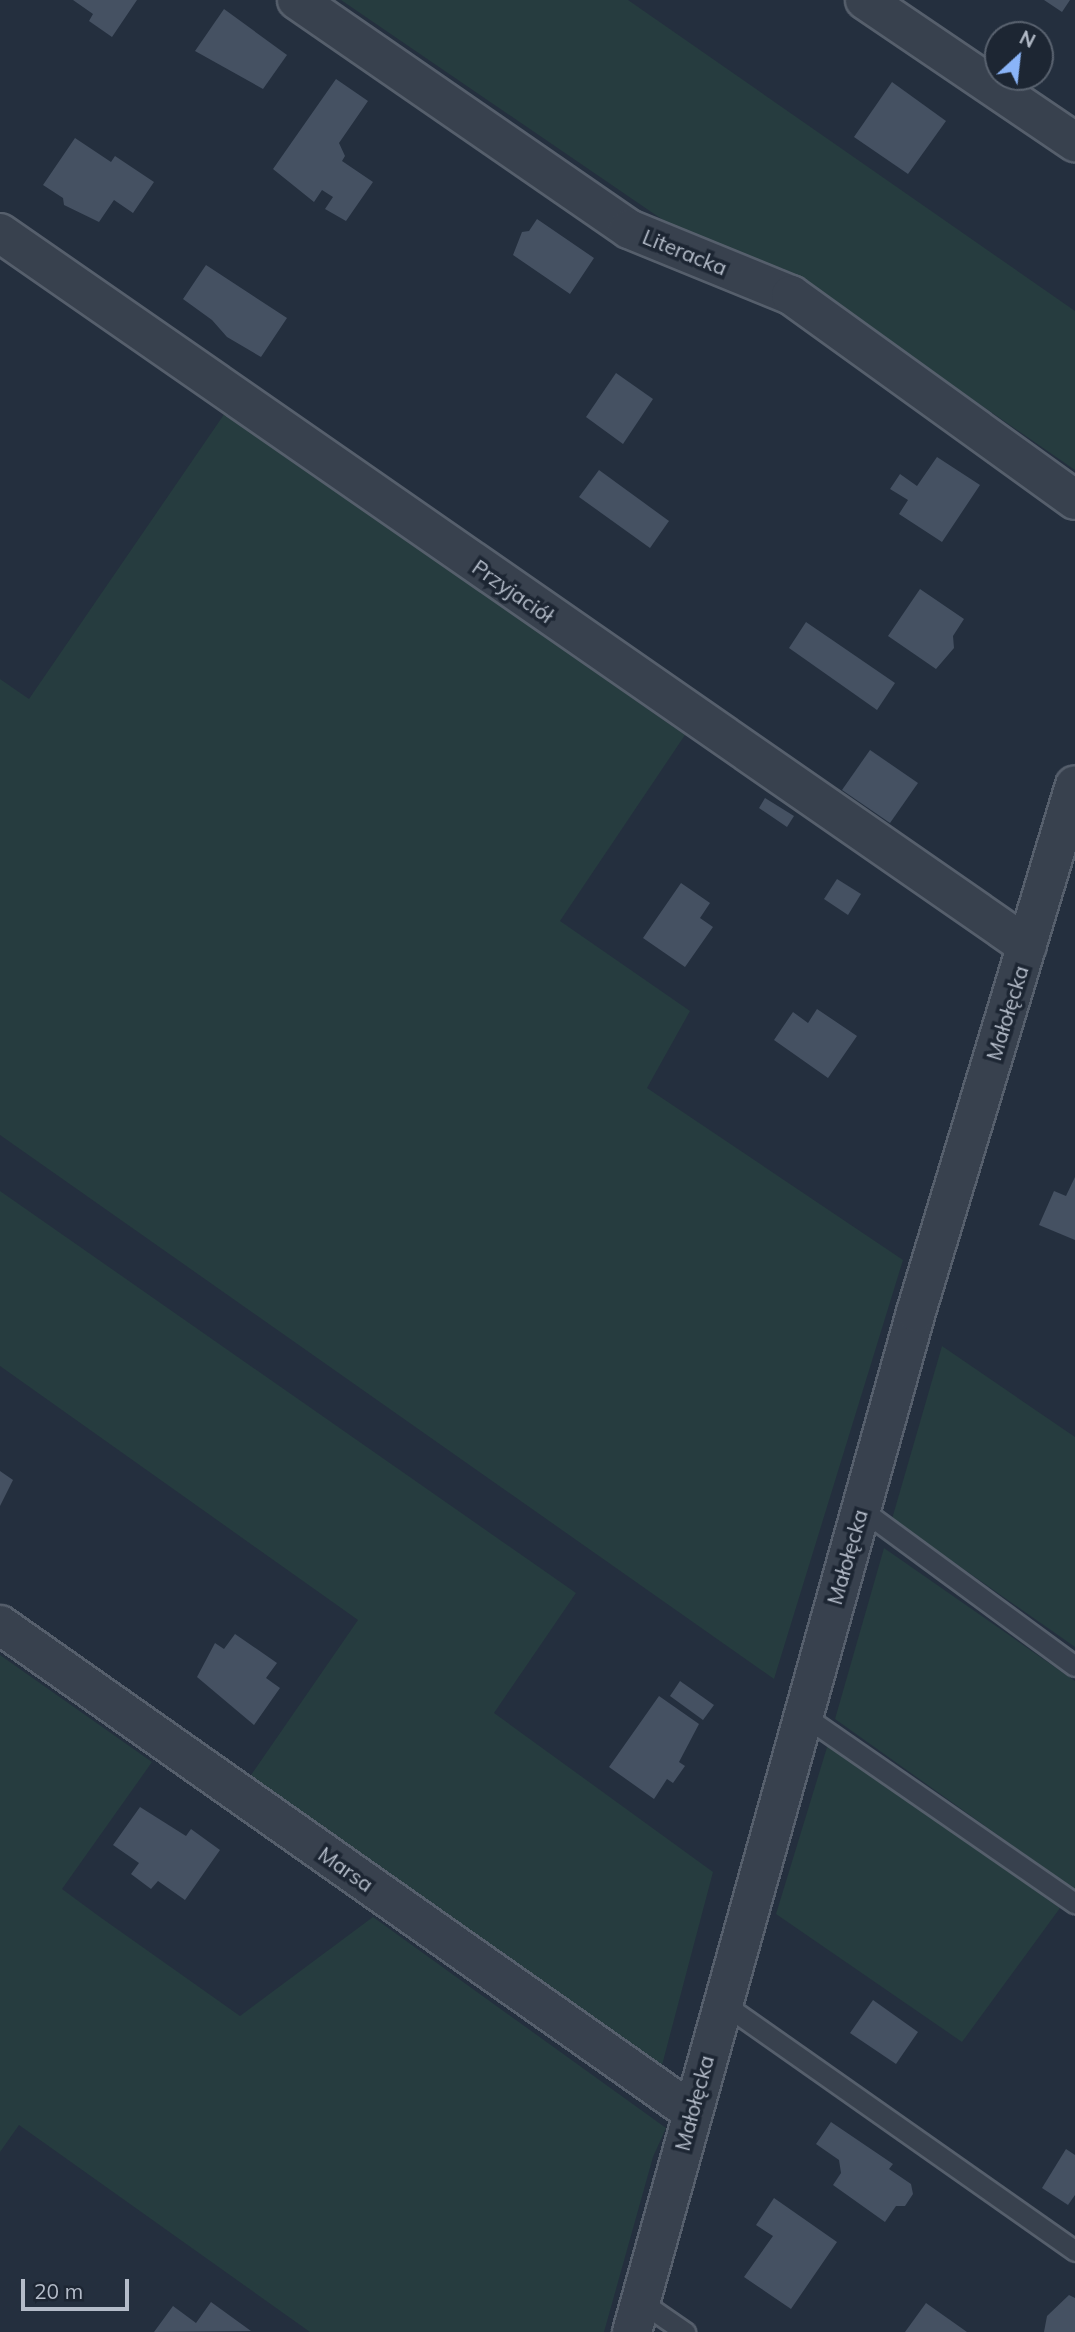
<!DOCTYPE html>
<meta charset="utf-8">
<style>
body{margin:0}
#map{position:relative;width:1075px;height:2332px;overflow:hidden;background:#242f3e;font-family:Mulish,sans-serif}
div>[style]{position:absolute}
.green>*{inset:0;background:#263c3f}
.building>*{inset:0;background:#455162}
.roads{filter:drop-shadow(2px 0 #565f6c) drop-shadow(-2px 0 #565f6c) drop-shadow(0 2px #565f6c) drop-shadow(0 -2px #565f6c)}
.service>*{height:19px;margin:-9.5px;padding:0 9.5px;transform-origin:9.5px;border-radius:9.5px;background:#38414e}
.minor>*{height:38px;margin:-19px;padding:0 19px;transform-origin:19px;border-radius:19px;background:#38414e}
.tertiary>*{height:38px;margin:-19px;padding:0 19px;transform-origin:19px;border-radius:19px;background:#38414e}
span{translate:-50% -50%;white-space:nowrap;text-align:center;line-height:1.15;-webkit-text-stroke:7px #1d2633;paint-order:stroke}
.street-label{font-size:21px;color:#b4bcc9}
.north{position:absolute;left:984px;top:21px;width:70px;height:70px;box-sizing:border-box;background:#1d2633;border:2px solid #59626f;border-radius:50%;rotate:27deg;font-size:19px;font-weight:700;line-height:28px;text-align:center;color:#b4bcc9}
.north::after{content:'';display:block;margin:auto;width:24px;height:32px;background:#8ab4f8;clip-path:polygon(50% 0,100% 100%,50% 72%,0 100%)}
.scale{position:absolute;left:21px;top:2279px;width:108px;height:32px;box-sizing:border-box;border:4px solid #b4bcc9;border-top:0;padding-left:9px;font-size:21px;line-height:24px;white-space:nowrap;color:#b4bcc9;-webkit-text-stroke:5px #1d2633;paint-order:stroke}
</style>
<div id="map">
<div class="green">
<i style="clip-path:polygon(341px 0,628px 0,1075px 311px,1075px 470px,784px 269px,701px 246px)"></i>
<i style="clip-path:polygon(225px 413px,685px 735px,560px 921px,690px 1011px,647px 1088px,903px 1260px,774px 1679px,0 1135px,0 679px,29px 699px)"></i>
<i style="clip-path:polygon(0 1191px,576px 1593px,494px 1713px,713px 1872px,661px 2069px,249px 1778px,358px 1620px,0 1366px)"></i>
<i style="clip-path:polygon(942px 1346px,1075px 1437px,1075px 1647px,892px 1519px)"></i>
<i style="clip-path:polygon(884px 1548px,1075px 1681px,1075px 1890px,835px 1719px)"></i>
<i style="clip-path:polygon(0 1655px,152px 1762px,62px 1889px,100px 1917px,240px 2016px,373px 1917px,666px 2128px,653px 2157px,604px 2332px,310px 2332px,19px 2125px,0 2152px)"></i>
<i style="clip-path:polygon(828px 1744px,1060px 1908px,962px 2042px,776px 1914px)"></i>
</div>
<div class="building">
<i style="clip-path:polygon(73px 0,137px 0,112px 37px,89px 21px,93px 14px)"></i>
<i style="clip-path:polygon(1044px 0,1070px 0,1062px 12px)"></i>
<i style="clip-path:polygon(224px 9px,287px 55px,263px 89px,195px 51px)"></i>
<i style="clip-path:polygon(336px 79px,368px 101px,339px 143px,345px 156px,342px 161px,373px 182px,346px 221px,325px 209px,333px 197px,322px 190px,314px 202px,273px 169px)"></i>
<i style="clip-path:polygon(892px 82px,946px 121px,908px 174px,854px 137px)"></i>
<i style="clip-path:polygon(75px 138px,111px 162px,115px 156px,154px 182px,133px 213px,114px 200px,99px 222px,64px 205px,63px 198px,43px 185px)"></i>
<i style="clip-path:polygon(537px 219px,594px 258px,570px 294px,513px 255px,522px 232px,529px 231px)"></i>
<i style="clip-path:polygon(206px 265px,287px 318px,261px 357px,227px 337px,212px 320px,183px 299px)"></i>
<i style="clip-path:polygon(616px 373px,653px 399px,623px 444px,586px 417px)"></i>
<i style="clip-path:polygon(937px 457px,980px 485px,942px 542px,899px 514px,908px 500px,890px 489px,900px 474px,917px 486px)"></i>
<i style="clip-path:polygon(599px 470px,669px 521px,650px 548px,579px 497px)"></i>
<i style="clip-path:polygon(920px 589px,964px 619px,953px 636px,954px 648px,936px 669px,888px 636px)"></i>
<i style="clip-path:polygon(806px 622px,895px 683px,877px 710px,789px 648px)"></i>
<i style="clip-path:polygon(870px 750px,918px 783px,890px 823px,842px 790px)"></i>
<i style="clip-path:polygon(765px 798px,794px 816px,787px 827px,759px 808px)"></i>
<i style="clip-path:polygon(837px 879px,861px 894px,848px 915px,824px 899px)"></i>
<i style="clip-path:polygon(681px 883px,710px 903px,700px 918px,713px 927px,685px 967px,643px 938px)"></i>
<i style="clip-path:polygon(817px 1009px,857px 1036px,828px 1078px,774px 1040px,793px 1012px,808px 1023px)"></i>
<i style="clip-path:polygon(1075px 1177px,1075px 1240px,1039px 1225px,1054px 1191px,1066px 1196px)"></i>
<i style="clip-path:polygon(0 1471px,13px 1480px,0 1506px)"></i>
<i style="clip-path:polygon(235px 1634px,277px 1663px,266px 1678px,280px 1688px,254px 1725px,197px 1677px,215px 1643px,224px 1649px)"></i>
<i style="clip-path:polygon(680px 1681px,714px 1705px,703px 1720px,670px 1696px)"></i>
<i style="clip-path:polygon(659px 1696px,699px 1724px,679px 1762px,685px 1766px,673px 1783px,667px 1779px,654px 1799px,609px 1767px)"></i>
<i style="clip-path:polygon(140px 1807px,186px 1836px,191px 1829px,220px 1850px,185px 1900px,158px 1881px,151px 1889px,131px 1874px,139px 1863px,113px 1845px)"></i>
<i style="clip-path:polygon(873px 2000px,918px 2032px,896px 2064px,850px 2033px)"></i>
<i style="clip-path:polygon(831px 2122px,893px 2164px,889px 2169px,911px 2184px,913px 2194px,905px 2206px,896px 2206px,885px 2222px,833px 2185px,841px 2173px,839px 2160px,816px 2144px)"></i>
<i style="clip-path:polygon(1066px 2149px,1075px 2155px,1075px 2195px,1068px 2205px,1042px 2188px)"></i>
<i style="clip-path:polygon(774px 2198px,837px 2242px,791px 2309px,744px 2277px,773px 2236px,756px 2225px)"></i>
<i style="clip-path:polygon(1069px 2295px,1075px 2298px,1075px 2332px,1044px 2332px,1047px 2316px)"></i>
<i style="clip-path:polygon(211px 2302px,251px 2331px,154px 2332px,173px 2306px,196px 2323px)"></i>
<i style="clip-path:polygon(926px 2303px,967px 2332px,905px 2332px)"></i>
</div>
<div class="roads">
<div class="service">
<i style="left:861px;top:1509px;width:265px;rotate:36.3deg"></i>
<i style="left:803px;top:1715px;width:331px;rotate:34.7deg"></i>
<i style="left:721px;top:2002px;width:433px;rotate:35.1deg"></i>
<i style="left:640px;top:2301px;width:55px;rotate:34.6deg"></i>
</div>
<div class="minor">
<i style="left:297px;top:0;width:403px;rotate:34.6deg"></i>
<i style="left:629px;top:229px;width:175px;rotate:22.2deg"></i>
<i style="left:791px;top:295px;width:350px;rotate:35.8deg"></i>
<i style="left:865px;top:0;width:254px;rotate:34.1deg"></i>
<i style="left:0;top:233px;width:1250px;rotate:34.77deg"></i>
<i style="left:0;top:1625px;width:846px;rotate:35.14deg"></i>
</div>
<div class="tertiary">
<i style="left:632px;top:2332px;width:1059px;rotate:-74.44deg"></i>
<i style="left:916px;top:1312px;width:550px;rotate:-73.21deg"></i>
</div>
</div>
<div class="street-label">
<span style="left:685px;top:252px;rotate:22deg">Literacka</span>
<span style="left:513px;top:591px;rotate:35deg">Przyjaciół</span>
<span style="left:1007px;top:1013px;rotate:-73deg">Małołęcka</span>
<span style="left:847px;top:1557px;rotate:-74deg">Małołęcka</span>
<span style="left:346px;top:1869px;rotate:35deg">Marsa</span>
<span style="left:694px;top:2103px;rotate:-75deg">Małołęcka</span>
</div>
<div class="north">N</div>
<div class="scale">20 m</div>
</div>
